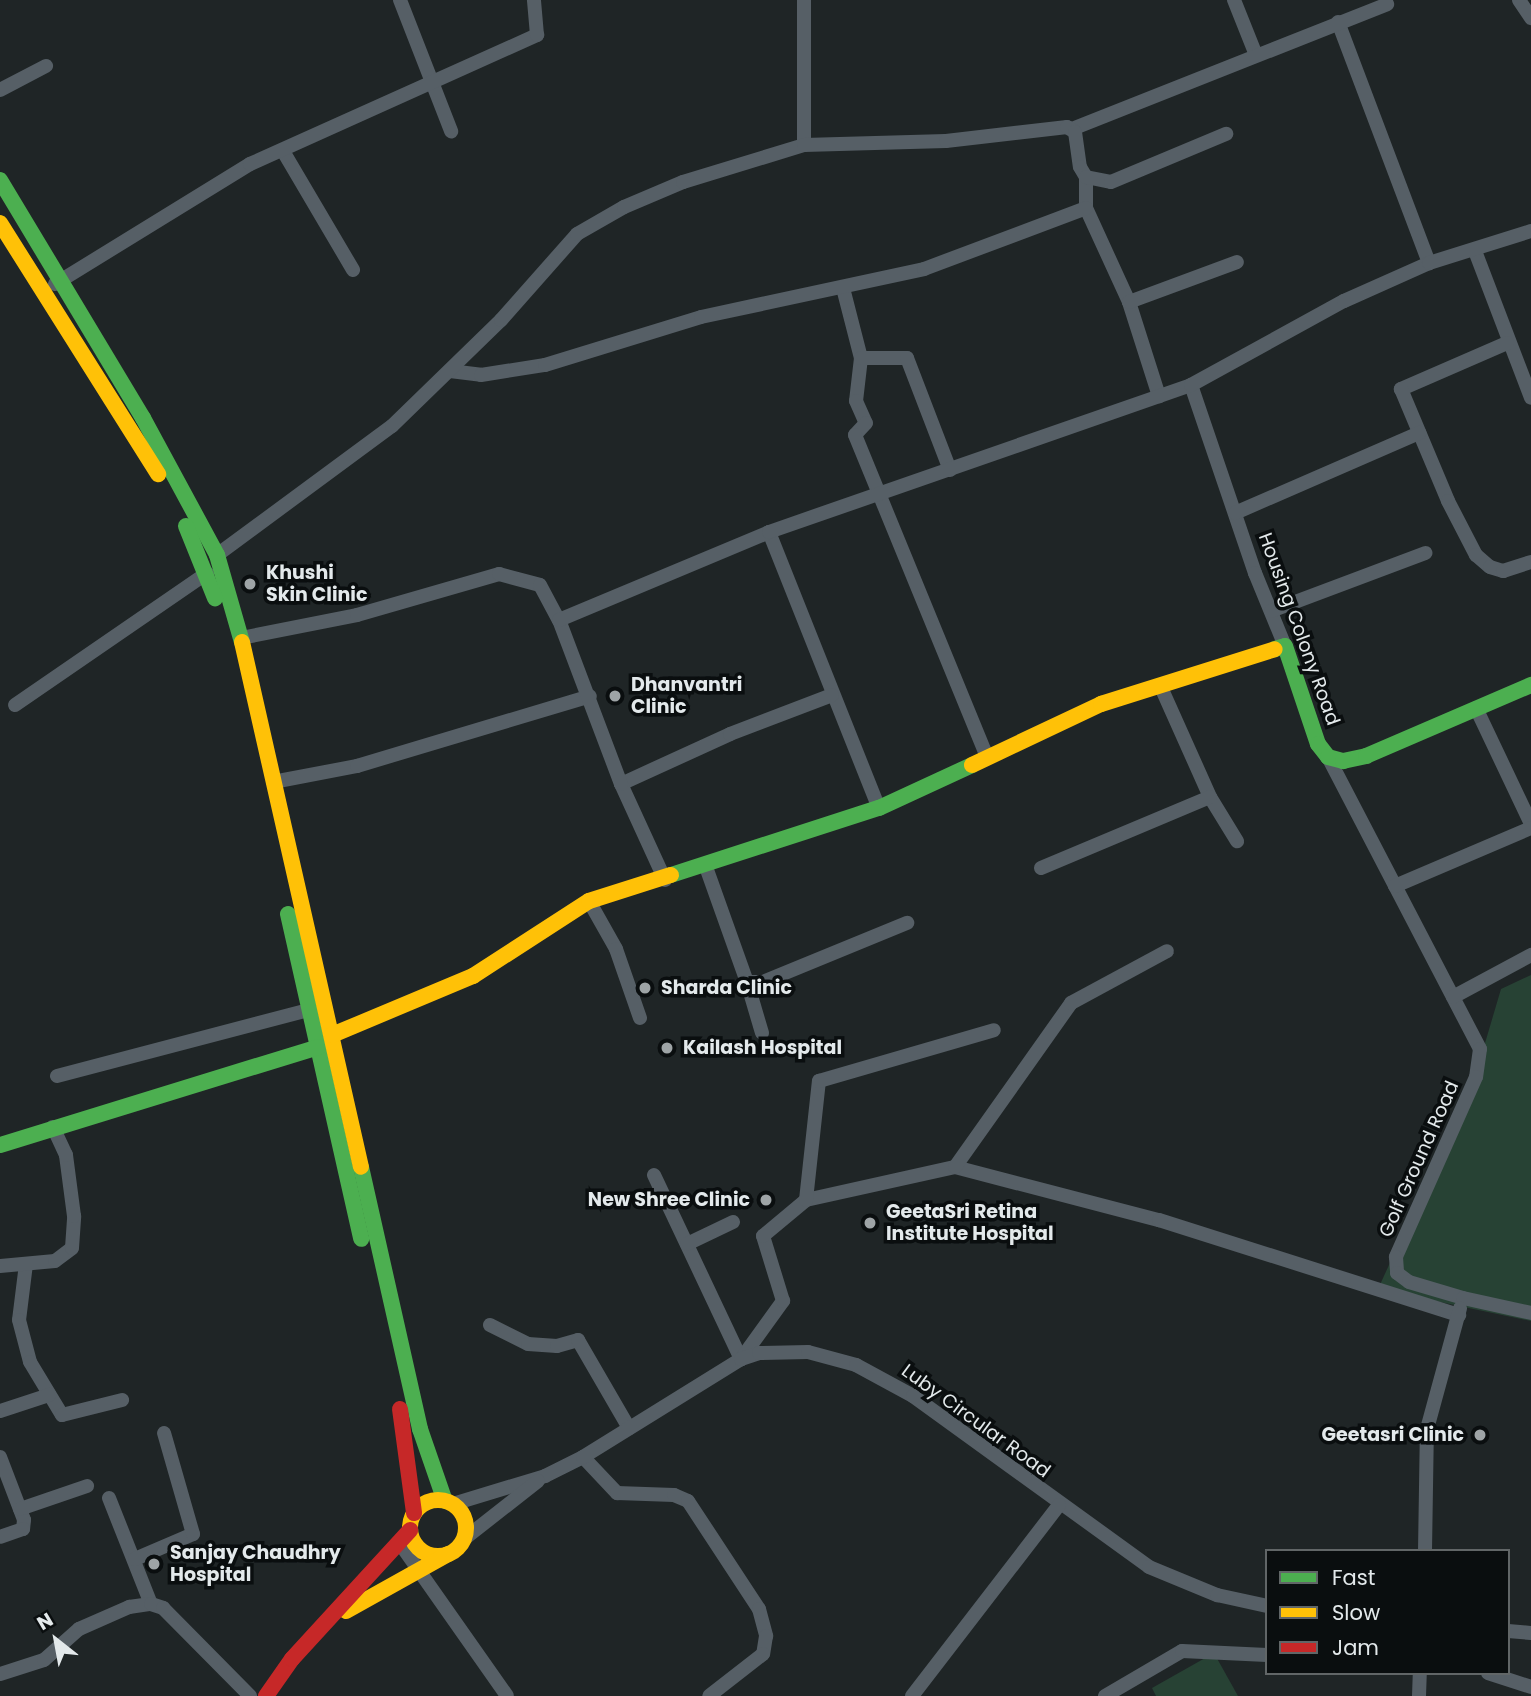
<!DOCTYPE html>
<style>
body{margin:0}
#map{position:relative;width:1531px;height:1696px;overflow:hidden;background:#1f2526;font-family:Poppins,sans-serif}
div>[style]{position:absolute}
.green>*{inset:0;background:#274234}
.street>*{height:14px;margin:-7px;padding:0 7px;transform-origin:7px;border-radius:7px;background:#565f66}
.fast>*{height:16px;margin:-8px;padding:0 8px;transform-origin:8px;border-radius:8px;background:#4caf50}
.slow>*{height:16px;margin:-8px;padding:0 8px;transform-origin:8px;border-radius:8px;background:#ffc107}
.slow>.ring{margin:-8px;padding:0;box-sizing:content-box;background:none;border:16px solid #ffc107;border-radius:50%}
.jam>*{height:16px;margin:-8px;padding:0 8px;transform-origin:8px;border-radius:8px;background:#c62828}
.dots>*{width:19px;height:19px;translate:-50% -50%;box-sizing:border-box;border:4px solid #0a0e0f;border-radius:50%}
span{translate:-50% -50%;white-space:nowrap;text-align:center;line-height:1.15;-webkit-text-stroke:7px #0a0e0f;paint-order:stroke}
.poi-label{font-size:19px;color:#e3e9eb;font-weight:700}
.left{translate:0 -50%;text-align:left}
.right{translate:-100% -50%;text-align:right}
.street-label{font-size:19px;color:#e3e9eb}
.legend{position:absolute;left:1265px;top:1549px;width:245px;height:126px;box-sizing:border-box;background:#0a0e0f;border:2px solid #616667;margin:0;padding:9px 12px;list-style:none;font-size:21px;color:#e3e9eb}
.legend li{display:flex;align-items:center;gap:14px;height:35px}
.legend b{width:35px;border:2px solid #616667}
.north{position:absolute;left:21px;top:1605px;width:70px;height:70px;-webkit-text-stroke:5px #0a0e0f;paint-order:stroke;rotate:329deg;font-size:19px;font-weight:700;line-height:28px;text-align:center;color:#e3e9eb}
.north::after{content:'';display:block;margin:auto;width:24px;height:32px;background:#e3e9eb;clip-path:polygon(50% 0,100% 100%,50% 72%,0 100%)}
</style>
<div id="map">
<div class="green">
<i style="clip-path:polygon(1531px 975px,1531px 1321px,1378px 1289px,1475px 1077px,1501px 989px)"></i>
<i style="clip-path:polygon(1214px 1653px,1238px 1696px,1156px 1696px,1152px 1688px)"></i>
</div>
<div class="street">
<i style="left:400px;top:0;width:141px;rotate:68.7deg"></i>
<i style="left:804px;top:0;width:145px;rotate:90deg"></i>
<i style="left:1234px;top:0;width:59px;rotate:68.2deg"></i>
<i style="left:1519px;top:0;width:22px;rotate:56deg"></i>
<i style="left:1338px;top:22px;width:258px;rotate:69.3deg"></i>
<i style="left:0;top:90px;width:52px;rotate:-27.6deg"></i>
<i style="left:1072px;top:129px;width:339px;rotate:-21.6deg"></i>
<i style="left:283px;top:151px;width:138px;rotate:59.5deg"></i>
<i style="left:1086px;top:177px;width:31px;rotate:90deg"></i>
<i style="left:1086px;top:208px;width:103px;rotate:65.4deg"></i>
<i style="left:1129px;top:302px;width:99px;rotate:72.3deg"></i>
<i style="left:1475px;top:251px;width:157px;rotate:69.1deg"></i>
<i style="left:55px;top:284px;width:229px;rotate:-31.6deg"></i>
<i style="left:250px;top:164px;width:315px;rotate:-24.2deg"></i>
<i style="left:537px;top:35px;width:35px;rotate:-95deg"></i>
<i style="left:843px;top:288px;width:72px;rotate:75.6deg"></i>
<i style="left:861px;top:358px;width:43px;rotate:96.6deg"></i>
<i style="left:856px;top:401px;width:24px;rotate:66deg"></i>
<i style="left:866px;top:423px;width:16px;rotate:133deg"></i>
<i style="left:855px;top:435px;width:348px;rotate:67.7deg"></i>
<i style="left:1129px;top:302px;width:115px;rotate:-20.3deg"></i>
<i style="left:1507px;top:343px;width:116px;rotate:156.5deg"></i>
<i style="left:1401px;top:389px;width:121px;rotate:67.2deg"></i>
<i style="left:1448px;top:501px;width:61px;rotate:62.6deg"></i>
<i style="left:1476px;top:555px;width:18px;rotate:41deg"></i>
<i style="left:1490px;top:567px;width:14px;rotate:17deg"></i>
<i style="left:1503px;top:571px;width:29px;rotate:-18deg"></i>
<i style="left:861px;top:358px;width:46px"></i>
<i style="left:907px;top:358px;width:120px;rotate:69deg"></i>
<i style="left:450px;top:371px;width:31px;rotate:7deg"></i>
<i style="left:481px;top:375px;width:65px;rotate:-8.9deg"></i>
<i style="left:545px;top:365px;width:163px;rotate:-17.1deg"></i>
<i style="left:701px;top:317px;width:228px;rotate:-12.1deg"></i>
<i style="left:924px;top:269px;width:173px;rotate:-20.6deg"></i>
<i style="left:1191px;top:385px;width:199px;rotate:71.2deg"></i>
<i style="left:1255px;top:573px;width:79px;rotate:67.7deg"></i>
<i style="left:1235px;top:513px;width:201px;rotate:-23.5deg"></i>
<i style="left:769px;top:532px;width:297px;rotate:68.3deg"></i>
<i style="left:217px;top:555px;width:217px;rotate:-36.4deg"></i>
<i style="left:392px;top:426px;width:152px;rotate:-44.2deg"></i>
<i style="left:501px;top:320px;width:115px;rotate:-48.5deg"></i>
<i style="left:577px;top:234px;width:54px;rotate:-29.9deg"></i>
<i style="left:624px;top:207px;width:64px;rotate:-23deg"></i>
<i style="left:683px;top:182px;width:127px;rotate:-17deg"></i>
<i style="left:804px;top:145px;width:142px;rotate:-1.6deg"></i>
<i style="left:946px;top:141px;width:122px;rotate:-6.6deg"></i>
<i style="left:1067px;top:127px;width:9px;rotate:32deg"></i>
<i style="left:1075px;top:132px;width:35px;rotate:82deg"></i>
<i style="left:1080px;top:167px;width:12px;rotate:59deg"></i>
<i style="left:1086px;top:177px;width:25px;rotate:11deg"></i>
<i style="left:1111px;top:182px;width:125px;rotate:-22.7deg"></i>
<i style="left:1271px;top:611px;width:165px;rotate:-20.6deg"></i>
<i style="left:241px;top:638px;width:118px;rotate:-11.2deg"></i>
<i style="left:357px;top:615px;width:148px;rotate:-16.1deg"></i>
<i style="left:499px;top:574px;width:42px;rotate:15deg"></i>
<i style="left:540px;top:585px;width:40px;rotate:62deg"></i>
<i style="left:1160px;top:685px;width:123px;rotate:65.9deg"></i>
<i style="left:1210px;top:797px;width:52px;rotate:58.5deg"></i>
<i style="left:15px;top:705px;width:233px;rotate:-34.5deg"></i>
<i style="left:1476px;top:708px;width:128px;rotate:64.6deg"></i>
<i style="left:1328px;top:757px;width:329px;rotate:62.5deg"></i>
<i style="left:1480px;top:1049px;width:28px;rotate:98deg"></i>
<i style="left:1476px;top:1077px;width:197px;rotate:114deg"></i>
<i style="left:1396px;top:1257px;width:16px;rotate:86deg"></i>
<i style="left:1397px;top:1273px;width:15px;rotate:37deg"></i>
<i style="left:1409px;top:1282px;width:56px;rotate:16.5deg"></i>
<i style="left:1463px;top:1298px;width:70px;rotate:12.4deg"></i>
<i style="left:273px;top:782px;width:86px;rotate:-10.8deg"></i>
<i style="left:357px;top:766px;width:243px;rotate:-16.7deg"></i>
<i style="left:621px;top:784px;width:120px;rotate:-24.6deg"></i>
<i style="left:730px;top:734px;width:109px;rotate:-20.9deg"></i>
<i style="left:706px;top:867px;width:122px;rotate:70.4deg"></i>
<i style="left:747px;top:982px;width:16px"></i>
<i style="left:763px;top:982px;width:156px;rotate:-22.3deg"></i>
<i style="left:1041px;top:868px;width:183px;rotate:-22.8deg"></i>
<i style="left:665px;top:880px;width:106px;rotate:-114.6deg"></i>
<i style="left:621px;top:784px;width:175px;rotate:-110.7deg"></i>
<i style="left:559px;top:620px;width:228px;rotate:-22.7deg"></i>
<i style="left:769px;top:532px;width:447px;rotate:-19.2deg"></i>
<i style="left:1191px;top:385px;width:175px;rotate:-28.8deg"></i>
<i style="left:1344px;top:301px;width:93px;rotate:-24.1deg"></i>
<i style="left:1429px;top:263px;width:107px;rotate:-17.4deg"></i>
<i style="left:1395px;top:886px;width:148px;rotate:-23.1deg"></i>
<i style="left:589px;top:901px;width:55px;rotate:60.6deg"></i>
<i style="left:616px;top:949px;width:73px;rotate:70.8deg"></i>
<i style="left:747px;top:982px;width:53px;rotate:73.6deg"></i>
<i style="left:1453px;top:997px;width:89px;rotate:-28.3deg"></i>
<i style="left:57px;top:1076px;width:260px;rotate:-14.7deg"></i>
<i style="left:955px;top:1167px;width:211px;rotate:14.6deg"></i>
<i style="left:1159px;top:1220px;width:315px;rotate:17.6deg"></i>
<i style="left:654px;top:1175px;width:204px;rotate:64.7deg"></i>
<i style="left:806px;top:1200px;width:153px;rotate:-12.5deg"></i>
<i style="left:955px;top:1167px;width:201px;rotate:-54.7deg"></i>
<i style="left:1071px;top:1003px;width:109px;rotate:-28.4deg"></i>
<i style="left:687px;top:1244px;width:51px;rotate:-25.6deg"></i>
<i style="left:26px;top:1264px;width:56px;rotate:97.1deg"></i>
<i style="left:19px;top:1320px;width:43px;rotate:75.3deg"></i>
<i style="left:30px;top:1362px;width:62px;rotate:58.9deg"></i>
<i style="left:62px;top:1415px;width:62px;rotate:-14deg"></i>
<i style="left:0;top:1266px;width:55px;rotate:-5.2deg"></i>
<i style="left:55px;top:1261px;width:21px;rotate:-37deg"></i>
<i style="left:72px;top:1248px;width:32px;rotate:-86deg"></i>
<i style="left:74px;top:1216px;width:62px;rotate:-97.5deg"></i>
<i style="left:66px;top:1155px;width:31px;rotate:-115deg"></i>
<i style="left:490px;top:1325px;width:42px;rotate:26.6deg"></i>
<i style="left:528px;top:1344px;width:29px;rotate:4deg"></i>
<i style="left:557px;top:1346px;width:22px;rotate:-16deg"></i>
<i style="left:578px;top:1340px;width:102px;rotate:59.9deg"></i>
<i style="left:741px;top:1359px;width:72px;rotate:-54.1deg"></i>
<i style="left:783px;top:1301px;width:68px;rotate:-107.1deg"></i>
<i style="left:763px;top:1236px;width:56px;rotate:-39.9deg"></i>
<i style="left:806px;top:1200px;width:120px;rotate:-83.8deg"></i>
<i style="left:819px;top:1081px;width:182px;rotate:-16.2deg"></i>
<i style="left:0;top:1411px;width:52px;rotate:-18.1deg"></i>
<i style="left:0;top:1457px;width:67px;rotate:69.1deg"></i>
<i style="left:24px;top:1520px;width:9px;rotate:96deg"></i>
<i style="left:23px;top:1529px;width:24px;rotate:161deg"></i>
<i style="left:583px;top:1457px;width:50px;rotate:46.6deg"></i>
<i style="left:617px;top:1493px;width:57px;rotate:2deg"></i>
<i style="left:674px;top:1495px;width:15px;rotate:23deg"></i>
<i style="left:688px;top:1501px;width:129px;rotate:56.7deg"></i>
<i style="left:759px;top:1609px;width:28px;rotate:75deg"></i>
<i style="left:766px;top:1636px;width:18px;rotate:99deg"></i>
<i style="left:763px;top:1654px;width:68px;rotate:142.1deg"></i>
<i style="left:109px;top:1498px;width:114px;rotate:68.4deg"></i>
<i style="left:453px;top:1504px;width:96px;rotate:-16.9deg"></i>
<i style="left:545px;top:1476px;width:42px;rotate:-26.6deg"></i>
<i style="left:583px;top:1457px;width:186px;rotate:-31.8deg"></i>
<i style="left:741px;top:1359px;width:19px;rotate:-18deg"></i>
<i style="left:759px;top:1353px;width:49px;rotate:-1.2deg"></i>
<i style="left:808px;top:1352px;width:50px;rotate:15.2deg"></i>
<i style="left:856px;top:1365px;width:65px;rotate:28.5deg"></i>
<i style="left:913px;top:1396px;width:291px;rotate:35.9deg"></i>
<i style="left:1149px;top:1567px;width:74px;rotate:22.4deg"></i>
<i style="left:1217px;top:1595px;width:51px;rotate:12.4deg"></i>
<i style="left:20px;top:1509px;width:71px;rotate:-18.9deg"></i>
<i style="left:464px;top:1539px;width:94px;rotate:-38.1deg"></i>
<i style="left:401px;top:1545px;width:184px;rotate:54.9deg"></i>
<i style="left:1425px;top:1551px;width:122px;rotate:-89.1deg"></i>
<i style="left:1427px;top:1429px;width:125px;rotate:-74.7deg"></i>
<i style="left:135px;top:1559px;width:63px;rotate:-23.3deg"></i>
<i style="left:193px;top:1534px;width:105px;rotate:-106deg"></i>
<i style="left:1508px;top:1631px;width:23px;rotate:5deg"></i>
<i style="left:1488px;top:1673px;width:45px;rotate:18deg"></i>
<i style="left:0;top:1674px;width:46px;rotate:-17.7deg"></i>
<i style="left:44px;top:1660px;width:47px;rotate:-41.5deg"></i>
<i style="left:79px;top:1629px;width:55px;rotate:-23.7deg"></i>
<i style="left:129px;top:1607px;width:22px;rotate:-8deg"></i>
<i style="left:151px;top:1604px;width:13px;rotate:18deg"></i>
<i style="left:163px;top:1608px;width:124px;rotate:45.3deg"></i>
<i style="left:912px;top:1696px;width:241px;rotate:-52.4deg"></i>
<i style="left:1105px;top:1696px;width:89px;rotate:-30.3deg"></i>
<i style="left:1182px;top:1651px;width:85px;rotate:2.7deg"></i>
<i style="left:1419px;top:1696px;width:23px;rotate:-88deg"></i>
</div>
<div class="fast">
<i style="left:0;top:180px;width:278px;rotate:59deg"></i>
<i style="left:143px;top:418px;width:156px;rotate:61.6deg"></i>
<i style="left:217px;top:555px;width:91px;rotate:74deg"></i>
<i style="left:186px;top:526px;width:78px;rotate:68.1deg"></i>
<i style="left:1275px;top:649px;width:10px;rotate:-17deg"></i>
<i style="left:1285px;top:646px;width:103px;rotate:71.4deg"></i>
<i style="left:1318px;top:744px;width:16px;rotate:52deg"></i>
<i style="left:1328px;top:757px;width:16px;rotate:15deg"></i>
<i style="left:1343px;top:761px;width:24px;rotate:-12deg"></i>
<i style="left:1366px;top:756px;width:180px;rotate:-23.3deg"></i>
<i style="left:671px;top:875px;width:219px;rotate:-17.9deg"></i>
<i style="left:879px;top:808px;width:102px;rotate:-24.8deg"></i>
<i style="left:288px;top:914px;width:333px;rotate:77.3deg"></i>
<i style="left:0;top:1145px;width:333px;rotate:-17.1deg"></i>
<i style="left:361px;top:1167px;width:269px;rotate:77.3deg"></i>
<i style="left:420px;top:1429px;width:76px;rotate:70.9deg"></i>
</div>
<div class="slow">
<i style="left:0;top:223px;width:297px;rotate:57.8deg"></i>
<i style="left:242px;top:642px;width:538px;rotate:77.23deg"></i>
<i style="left:972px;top:765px;width:143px;rotate:-25.3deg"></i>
<i style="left:1101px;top:704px;width:182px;rotate:-17.5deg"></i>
<i style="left:332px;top:1035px;width:153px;rotate:-22.7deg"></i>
<i style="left:473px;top:976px;width:138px;rotate:-32.9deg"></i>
<i style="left:589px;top:901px;width:86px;rotate:-17.6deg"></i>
<i class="ring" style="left:410px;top:1500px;width:40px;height:40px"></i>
<i style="left:346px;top:1611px;width:117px;rotate:-29.2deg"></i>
</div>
<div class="jam">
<i style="left:400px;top:1409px;width:105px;rotate:82.3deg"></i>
<i style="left:266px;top:1696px;width:45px;rotate:-54.9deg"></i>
<i style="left:292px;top:1659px;width:175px;rotate:-47.5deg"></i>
</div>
<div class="dots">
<i style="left:250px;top:584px;background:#9ea4a6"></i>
<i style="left:615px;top:696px;background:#9ea4a6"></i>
<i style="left:645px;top:988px;background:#9ea4a6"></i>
<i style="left:667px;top:1048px;background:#9ea4a6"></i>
<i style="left:766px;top:1200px;background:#9ea4a6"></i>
<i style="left:870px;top:1223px;background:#9ea4a6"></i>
<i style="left:1480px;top:1435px;background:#9ea4a6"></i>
<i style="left:154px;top:1564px;background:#9ea4a6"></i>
</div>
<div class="poi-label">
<span class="left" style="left:266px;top:584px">Khushi<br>Skin Clinic</span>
<span class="left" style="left:631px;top:696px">Dhanvantri<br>Clinic</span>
<span class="left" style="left:661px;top:988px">Sharda Clinic</span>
<span class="left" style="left:683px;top:1048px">Kailash Hospital</span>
<span class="right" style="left:750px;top:1200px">New Shree Clinic</span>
<span class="left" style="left:886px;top:1223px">GeetaSri Retina<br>Institute Hospital</span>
<span class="right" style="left:1464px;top:1435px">Geetasri Clinic</span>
<span class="left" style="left:170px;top:1564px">Sanjay Chaudhry<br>Hospital</span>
</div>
<div class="street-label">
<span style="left:1299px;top:629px;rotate:70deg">Housing Colony Road</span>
<span style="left:1419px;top:1159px;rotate:-66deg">Golf Ground Road</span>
<span style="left:976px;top:1421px;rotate:36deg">Luby Circular Road</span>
</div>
<ul class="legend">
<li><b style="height:9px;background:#4caf50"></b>Fast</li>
<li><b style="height:9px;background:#ffc107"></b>Slow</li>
<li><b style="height:9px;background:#c62828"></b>Jam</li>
</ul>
<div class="north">N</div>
</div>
